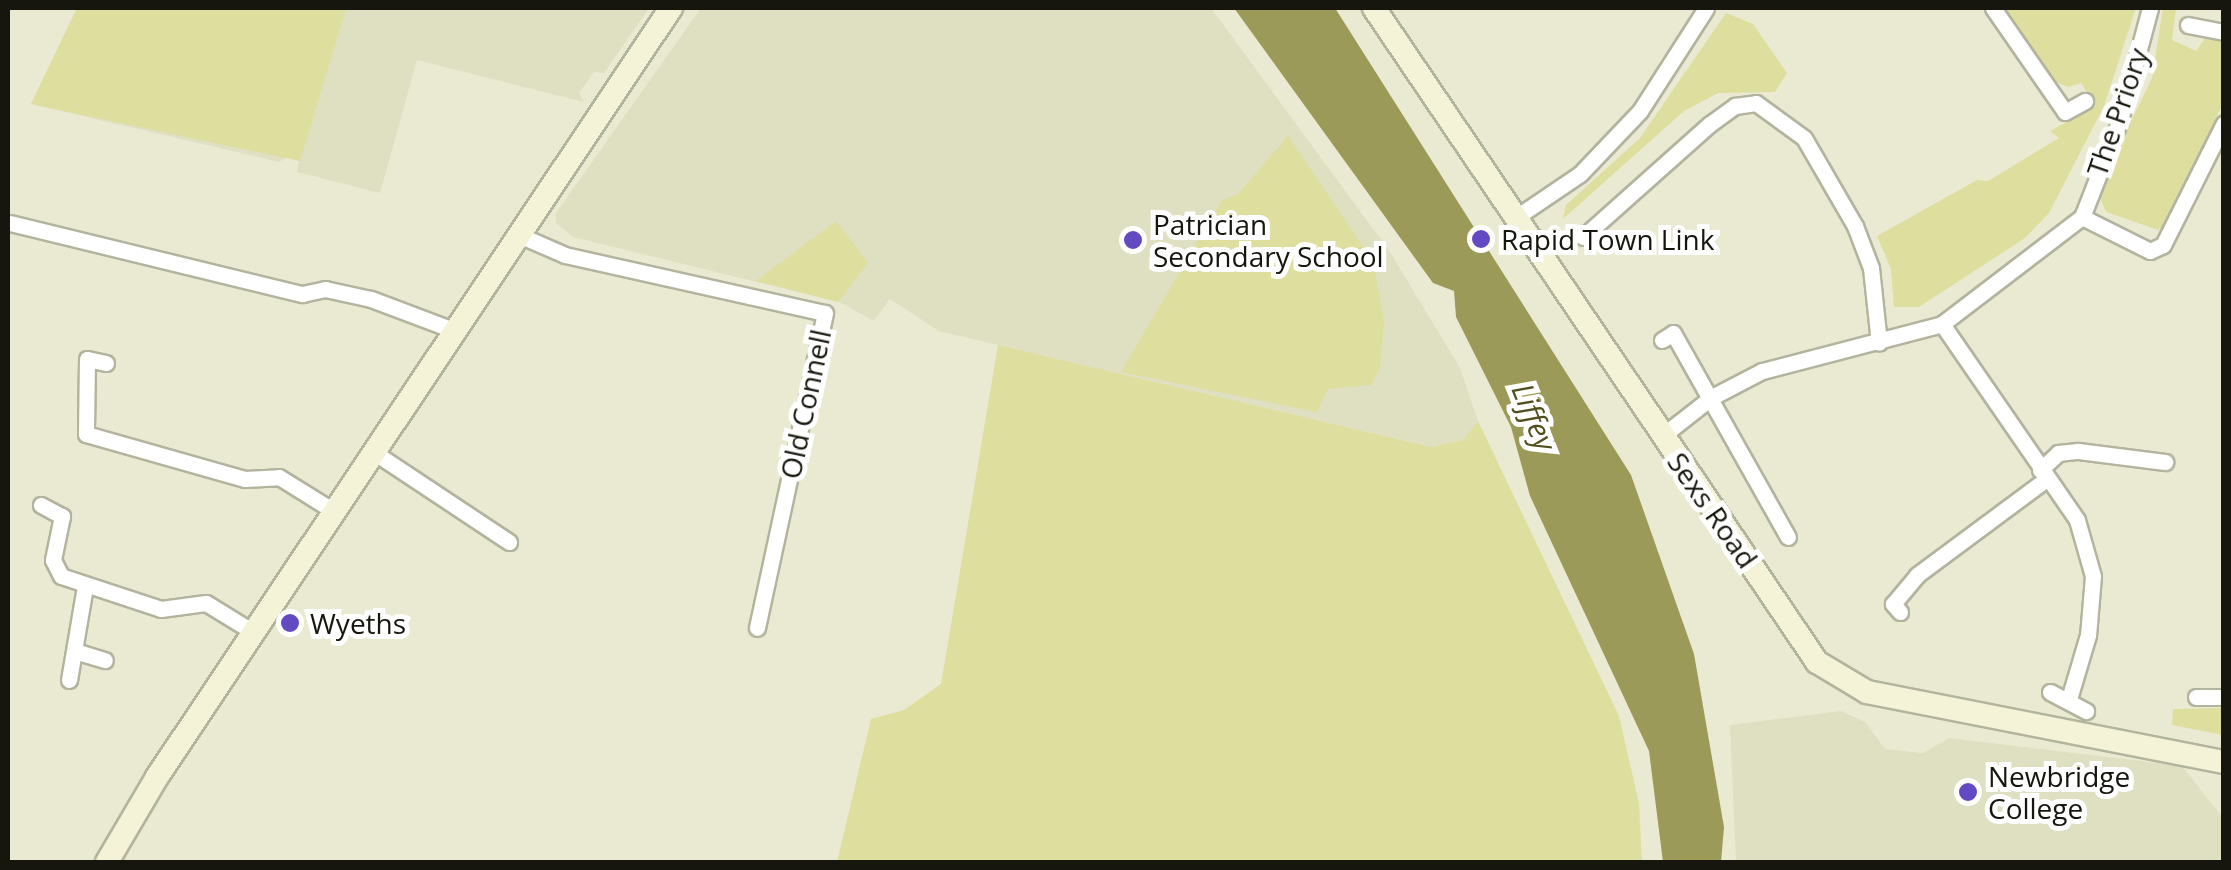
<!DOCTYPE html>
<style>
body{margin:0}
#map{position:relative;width:2231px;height:870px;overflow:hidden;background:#eaead3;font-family:"Open Sans",sans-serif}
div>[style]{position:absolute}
.built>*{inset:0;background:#dfdfc1}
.green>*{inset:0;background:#dede9e}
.water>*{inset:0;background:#9c9a59}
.roads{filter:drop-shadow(2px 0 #b3b49e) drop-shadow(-2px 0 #b3b49e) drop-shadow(0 2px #b3b49e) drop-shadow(0 -2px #b3b49e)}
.street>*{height:15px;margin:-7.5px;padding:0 7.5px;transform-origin:7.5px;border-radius:7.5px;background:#fff}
.secondary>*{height:22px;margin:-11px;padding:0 11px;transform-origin:11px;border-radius:11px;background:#f4f3d8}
.dots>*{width:28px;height:28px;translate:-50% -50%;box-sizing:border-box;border:5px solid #fff;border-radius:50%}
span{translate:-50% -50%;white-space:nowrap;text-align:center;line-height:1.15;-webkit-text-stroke:10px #fff;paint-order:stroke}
.street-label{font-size:28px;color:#16160e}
.poi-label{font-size:28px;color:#16160e}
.left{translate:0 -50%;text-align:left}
.water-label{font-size:30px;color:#514f1d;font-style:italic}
.frame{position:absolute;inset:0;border:10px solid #16160e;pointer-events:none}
</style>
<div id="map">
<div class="built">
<i style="clip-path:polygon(77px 8px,649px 8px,604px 73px,594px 72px,579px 93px,584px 102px,417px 60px,380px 193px,297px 172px,299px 161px,288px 157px,279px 162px,31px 104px)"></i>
<i style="clip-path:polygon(701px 8px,1211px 8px,1390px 252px,1460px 368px,1478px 421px,1463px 440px,1431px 447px,939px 331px,890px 299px,874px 321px,839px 302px,573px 237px,556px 223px,556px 213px)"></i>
<i style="clip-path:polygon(1841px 711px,1865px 722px,1885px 749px,1923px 753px,1949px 738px,2182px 766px,2223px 818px,2223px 862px,1736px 862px,1730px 725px)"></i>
</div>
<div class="green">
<i style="clip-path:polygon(77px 8px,346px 8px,300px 161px,31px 104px)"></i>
<i style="clip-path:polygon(2003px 8px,2136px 8px,2104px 106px,2049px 213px,2025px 238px,1919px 307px,1894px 307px,1891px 269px,1877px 236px,1977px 180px,1988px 181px,2059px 138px,2050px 131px,2096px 106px,2081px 83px,2069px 87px,2052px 81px)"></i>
<i style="clip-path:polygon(2163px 8px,2176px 8px,2172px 40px,2196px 51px,2208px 34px,2223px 39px,2223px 103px,2168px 222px,2158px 230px,2106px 212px,2097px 191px,2152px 78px)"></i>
<i style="clip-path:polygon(1726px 13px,1753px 24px,1787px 73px,1775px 92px,1718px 93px,1684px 111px,1563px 219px,1566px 205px,1640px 138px)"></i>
<i style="clip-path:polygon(1288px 136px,1373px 261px,1384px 320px,1380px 368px,1371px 385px,1328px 389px,1317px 412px,1121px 372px,1222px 200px,1238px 194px)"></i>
<i style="clip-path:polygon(836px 221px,868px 263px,838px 302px,756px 281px)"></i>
<i style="clip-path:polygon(998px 345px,1431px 447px,1463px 440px,1478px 421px,1619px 716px,1639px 803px,1642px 862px,837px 862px,871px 719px,904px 710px,941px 684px)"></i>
<i style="clip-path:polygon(2223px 708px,2223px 735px,2172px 725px,2173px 709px)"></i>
</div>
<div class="water">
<i style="clip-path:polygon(1234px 8px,1335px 8px,1631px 475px,1694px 654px,1724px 827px,1721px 862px,1663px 862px,1649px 751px,1530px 496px,1511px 427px,1456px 317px,1454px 291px,1433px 283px)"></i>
</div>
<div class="roads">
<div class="street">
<i style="left:1993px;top:8px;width:126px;rotate:55.3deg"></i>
<i style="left:2065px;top:112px;width:23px;rotate:-29deg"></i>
<i style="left:2188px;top:25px;width:37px;rotate:11deg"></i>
<i style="left:2082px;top:217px;width:76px;rotate:26.6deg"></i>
<i style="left:2150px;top:251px;width:14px;rotate:-25deg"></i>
<i style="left:2163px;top:245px;width:136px;rotate:-63.4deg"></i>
<i style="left:1515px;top:218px;width:78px;rotate:-34.1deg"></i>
<i style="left:1580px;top:174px;width:87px;rotate:-46.4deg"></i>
<i style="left:1640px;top:111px;width:122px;rotate:-57.3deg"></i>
<i style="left:10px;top:223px;width:301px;rotate:13.7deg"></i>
<i style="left:302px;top:294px;width:24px;rotate:-12deg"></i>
<i style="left:325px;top:289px;width:47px;rotate:12.3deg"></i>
<i style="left:371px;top:299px;width:91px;rotate:20.6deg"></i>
<i style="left:519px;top:235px;width:50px;rotate:23.5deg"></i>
<i style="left:565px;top:255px;width:266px;rotate:12.6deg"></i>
<i style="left:825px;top:313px;width:322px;rotate:102.2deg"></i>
<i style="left:1583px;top:237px;width:170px;rotate:-41.7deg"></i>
<i style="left:1710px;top:124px;width:31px;rotate:-36deg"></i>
<i style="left:1735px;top:106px;width:21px;rotate:-8deg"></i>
<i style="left:1756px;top:103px;width:59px;rotate:36.1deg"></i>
<i style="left:1804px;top:138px;width:102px;rotate:59.9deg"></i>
<i style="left:1855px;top:226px;width:45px;rotate:69.1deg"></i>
<i style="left:1871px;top:268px;width:75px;rotate:83.9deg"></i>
<i style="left:1942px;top:324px;width:238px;rotate:55.4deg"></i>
<i style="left:2077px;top:520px;width:58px;rotate:74.1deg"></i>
<i style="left:2093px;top:576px;width:59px;rotate:94.8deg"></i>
<i style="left:2088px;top:635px;width:67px;rotate:106.5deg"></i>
<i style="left:1662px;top:340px;width:13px;rotate:-32deg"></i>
<i style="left:1673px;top:333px;width:234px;rotate:60.6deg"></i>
<i style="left:106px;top:363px;width:19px;rotate:-168deg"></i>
<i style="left:87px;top:359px;width:75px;rotate:90.8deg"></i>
<i style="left:86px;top:434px;width:165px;rotate:15.8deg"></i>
<i style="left:245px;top:479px;width:34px;rotate:-3deg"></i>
<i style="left:279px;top:477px;width:66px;rotate:32deg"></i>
<i style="left:1662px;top:436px;width:63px;rotate:-38deg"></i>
<i style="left:1712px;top:397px;width:56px;rotate:-27.5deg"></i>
<i style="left:1762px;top:371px;width:186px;rotate:-14.6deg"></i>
<i style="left:1942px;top:324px;width:176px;rotate:-37.4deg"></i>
<i style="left:2082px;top:217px;width:104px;rotate:-68.6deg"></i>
<i style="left:2120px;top:120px;width:116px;rotate:-75deg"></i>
<i style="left:375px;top:453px;width:161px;rotate:33.6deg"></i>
<i style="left:2040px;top:470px;width:25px;rotate:-43deg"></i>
<i style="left:2058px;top:453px;width:20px;rotate:-6deg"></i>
<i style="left:2078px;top:451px;width:88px;rotate:7.2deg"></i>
<i style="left:41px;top:505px;width:24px;rotate:28deg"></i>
<i style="left:62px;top:516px;width:45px;rotate:101.6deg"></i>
<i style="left:53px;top:560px;width:18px;rotate:63deg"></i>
<i style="left:61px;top:576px;width:105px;rotate:18.3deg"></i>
<i style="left:161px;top:609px;width:45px;rotate:-7.6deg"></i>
<i style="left:206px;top:603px;width:57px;rotate:31.5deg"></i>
<i style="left:1900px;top:612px;width:11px;rotate:-131deg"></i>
<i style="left:1893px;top:604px;width:38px;rotate:-50deg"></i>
<i style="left:1917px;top:575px;width:159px;rotate:-36.6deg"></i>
<i style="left:78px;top:652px;width:28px;rotate:17deg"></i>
<i style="left:69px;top:680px;width:95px;rotate:-80.3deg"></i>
<i style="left:2050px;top:692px;width:41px;rotate:27.8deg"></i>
<i style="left:2196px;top:697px;width:28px"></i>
</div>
<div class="secondary">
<i style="left:1374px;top:8px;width:790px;rotate:55.89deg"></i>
<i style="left:1817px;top:662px;width:58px;rotate:31deg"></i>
<i style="left:1867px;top:692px;width:364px;rotate:11.1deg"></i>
<i style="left:107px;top:862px;width:99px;rotate:-59.5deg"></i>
<i style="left:157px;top:777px;width:925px;rotate:-56.24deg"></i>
</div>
</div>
<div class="dots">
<i style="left:1481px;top:239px;background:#634ac3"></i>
<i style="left:1133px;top:240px;background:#634ac3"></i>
<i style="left:290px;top:623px;background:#634ac3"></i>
<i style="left:1968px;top:792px;background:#634ac3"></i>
</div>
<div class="street-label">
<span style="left:2117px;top:112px;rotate:-71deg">The Priory</span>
<span style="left:805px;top:404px;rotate:-78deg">Old Connell</span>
<span style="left:1713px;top:510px;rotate:55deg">Sexs Road</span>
</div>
<div class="poi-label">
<span class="left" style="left:1153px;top:240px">Patrician<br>Secondary School</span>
<span class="left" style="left:1501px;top:239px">Rapid Town Link</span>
<span class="left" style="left:310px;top:623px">Wyeths</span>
<span class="left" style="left:1988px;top:792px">Newbridge<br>College</span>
</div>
<div class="water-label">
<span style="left:1534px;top:417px;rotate:68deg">Liffey</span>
</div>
<div class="frame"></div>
</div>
